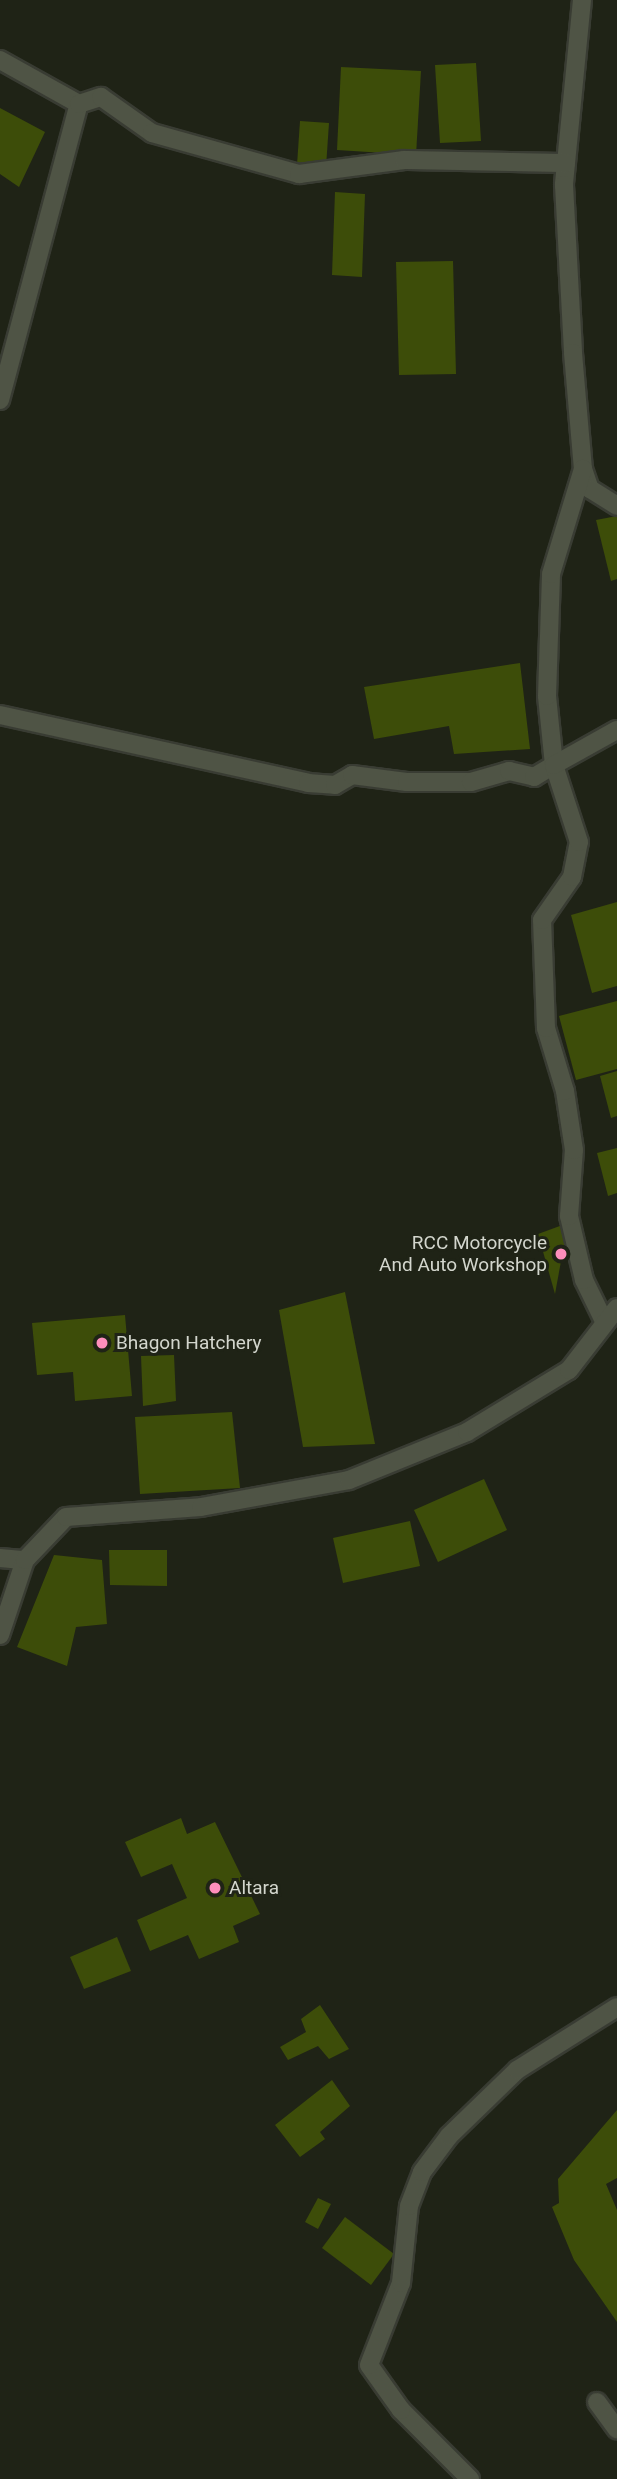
<!DOCTYPE html>
<style>
body{margin:0}
#map{position:relative;width:617px;height:2479px;overflow:hidden;background:#1f2316;font-family:Roboto,sans-serif}
div>[style]{position:absolute}
.building>*{inset:0;background:#3d4d09}
.roads{filter:drop-shadow(2px 0 #393c33) drop-shadow(-2px 0 #393c33) drop-shadow(0 2px #393c33) drop-shadow(0 -2px #393c33)}
.minor>*{height:18px;margin:-9px;padding:0 9px;transform-origin:9px;border-radius:9px;background:#4f5445}
.dots>*{width:19px;height:19px;translate:-50% -50%;box-sizing:border-box;border:4px solid #1f2316;border-radius:50%}
span{translate:-50% -50%;white-space:nowrap;text-align:center;line-height:1.15;-webkit-text-stroke:6px #1f2316;paint-order:stroke}
.poi-label{font-size:19px;color:#d3d6cd}
.right{translate:-100% -50%;text-align:right}
.left{translate:0 -50%;text-align:left}
</style>
<div id="map">
<div class="building">
<i style="clip-path:polygon(476px 63px,481px 141px,440px 143px,435px 65px)"></i>
<i style="clip-path:polygon(341px 67px,421px 71px,416px 155px,337px 150px)"></i>
<i style="clip-path:polygon(0 108px,45px 132px,19px 187px,0 174px)"></i>
<i style="clip-path:polygon(300px 121px,329px 123px,326px 167px,297px 165px)"></i>
<i style="clip-path:polygon(335px 192px,365px 194px,362px 277px,332px 275px)"></i>
<i style="clip-path:polygon(453px 261px,456px 374px,399px 375px,396px 262px)"></i>
<i style="clip-path:polygon(617px 516px,617px 579px,611px 581px,596px 520px)"></i>
<i style="clip-path:polygon(520px 663px,530px 749px,454px 754px,449px 726px,374px 739px,364px 687px)"></i>
<i style="clip-path:polygon(617px 902px,617px 986px,592px 993px,571px 915px)"></i>
<i style="clip-path:polygon(617px 1001px,617px 1069px,576px 1080px,559px 1016px)"></i>
<i style="clip-path:polygon(617px 1071px,617px 1116px,611px 1118px,600px 1076px)"></i>
<i style="clip-path:polygon(617px 1148px,617px 1193px,608px 1196px,597px 1153px)"></i>
<i style="clip-path:polygon(568px 1223px,555px 1294px,538px 1234px)"></i>
<i style="clip-path:polygon(345px 1292px,375px 1444px,303px 1447px,279px 1310px)"></i>
<i style="clip-path:polygon(125px 1315px,132px 1396px,75px 1401px,73px 1372px,37px 1375px,32px 1323px)"></i>
<i style="clip-path:polygon(174px 1355px,176px 1401px,143px 1406px,141px 1356px)"></i>
<i style="clip-path:polygon(232px 1412px,240px 1488px,140px 1494px,135px 1417px)"></i>
<i style="clip-path:polygon(484px 1479px,507px 1530px,438px 1562px,414px 1510px)"></i>
<i style="clip-path:polygon(410px 1521px,420px 1566px,343px 1583px,333px 1538px)"></i>
<i style="clip-path:polygon(109px 1550px,167px 1550px,167px 1586px,110px 1585px)"></i>
<i style="clip-path:polygon(54px 1555px,102px 1560px,107px 1624px,76px 1627px,67px 1666px,17px 1647px)"></i>
<i style="clip-path:polygon(181px 1818px,187px 1834px,215px 1822px,260px 1914px,233px 1926px,239px 1942px,199px 1959px,188px 1935px,150px 1951px,137px 1920px,187px 1898px,172px 1864px,141px 1877px,125px 1842px)"></i>
<i style="clip-path:polygon(117px 1937px,131px 1971px,84px 1989px,70px 1957px)"></i>
<i style="clip-path:polygon(320px 2005px,349px 2049px,329px 2059px,318px 2046px,288px 2060px,280px 2047px,306px 2032px,301px 2019px)"></i>
<i style="clip-path:polygon(332px 2080px,350px 2106px,320px 2132px,325px 2139px,300px 2157px,275px 2125px)"></i>
<i style="clip-path:polygon(617px 2110px,617px 2178px,606px 2184px,617px 2210px,617px 2322px,574px 2260px,552px 2207px,559px 2203px,558px 2179px)"></i>
<i style="clip-path:polygon(318px 2198px,331px 2204px,318px 2229px,305px 2222px)"></i>
<i style="clip-path:polygon(345px 2217px,394px 2254px,371px 2285px,322px 2248px)"></i>
</div>
<div class="roads">
<div class="minor">
<i style="left:582px;top:0;width:186px;rotate:95.6deg"></i>
<i style="left:564px;top:185px;width:168px;rotate:86.9deg"></i>
<i style="left:573px;top:353px;width:116px;rotate:85.1deg"></i>
<i style="left:583px;top:469px;width:21px;rotate:71deg"></i>
<i style="left:590px;top:489px;width:32px;rotate:32deg"></i>
<i style="left:0;top:60px;width:90px;rotate:29.1deg"></i>
<i style="left:0;top:400px;width:306px;rotate:-75.1deg"></i>
<i style="left:79px;top:104px;width:23px;rotate:-18deg"></i>
<i style="left:101px;top:97px;width:62px;rotate:35.2deg"></i>
<i style="left:152px;top:133px;width:153px;rotate:15.6deg"></i>
<i style="left:299px;top:174px;width:106px;rotate:-7.6deg"></i>
<i style="left:404px;top:160px;width:162px;rotate:1.1deg"></i>
<i style="left:0;top:715px;width:315px;rotate:12.4deg"></i>
<i style="left:308px;top:783px;width:27px;rotate:4deg"></i>
<i style="left:335px;top:785px;width:20px;rotate:-30deg"></i>
<i style="left:352px;top:775px;width:55px;rotate:7.3deg"></i>
<i style="left:407px;top:782px;width:64px"></i>
<i style="left:471px;top:782px;width:40px;rotate:-16deg"></i>
<i style="left:509px;top:771px;width:26px;rotate:13deg"></i>
<i style="left:534px;top:777px;width:23px;rotate:-31deg"></i>
<i style="left:554px;top:765px;width:69px;rotate:-95.8deg"></i>
<i style="left:547px;top:696px;width:122px;rotate:-88.1deg"></i>
<i style="left:551px;top:574px;width:110px;rotate:-73.1deg"></i>
<i style="left:604px;top:1321px;width:46px;rotate:-116deg"></i>
<i style="left:584px;top:1280px;width:66px;rotate:-103.2deg"></i>
<i style="left:569px;top:1216px;width:66px;rotate:-85.7deg"></i>
<i style="left:574px;top:1150px;width:60px;rotate:-98.7deg"></i>
<i style="left:565px;top:1091px;width:66px;rotate:-106.8deg"></i>
<i style="left:546px;top:1028px;width:108px;rotate:-92.1deg"></i>
<i style="left:542px;top:920px;width:52px;rotate:-55.1deg"></i>
<i style="left:572px;top:877px;width:36px;rotate:-79deg"></i>
<i style="left:579px;top:842px;width:81px;rotate:-108deg"></i>
<i style="left:554px;top:765px;width:72px;rotate:-29.1deg"></i>
<i style="left:0;top:1558px;width:25px;rotate:5deg"></i>
<i style="left:0;top:1635px;width:79px;rotate:-71.6deg"></i>
<i style="left:25px;top:1560px;width:59px;rotate:-46.4deg"></i>
<i style="left:66px;top:1517px;width:135px;rotate:-4.2deg"></i>
<i style="left:201px;top:1507px;width:150px;rotate:-10.3deg"></i>
<i style="left:349px;top:1480px;width:127px;rotate:-22.1deg"></i>
<i style="left:467px;top:1432px;width:119px;rotate:-31.3deg"></i>
<i style="left:569px;top:1370px;width:78px;rotate:-52.3deg"></i>
<i style="left:597px;top:2402px;width:34px;rotate:54deg"></i>
<i style="left:470px;top:2479px;width:98px;rotate:-135deg"></i>
<i style="left:401px;top:2410px;width:55px;rotate:-125.4deg"></i>
<i style="left:369px;top:2365px;width:88px;rotate:-68.7deg"></i>
<i style="left:401px;top:2283px;width:77px;rotate:-84.1deg"></i>
<i style="left:409px;top:2206px;width:36px;rotate:-69deg"></i>
<i style="left:422px;top:2172px;width:45px;rotate:-53.1deg"></i>
<i style="left:449px;top:2136px;width:95px;rotate:-44.1deg"></i>
<i style="left:517px;top:2070px;width:118px;rotate:-32.2deg"></i>
</div>
</div>
<div class="dots">
<i style="left:561px;top:1254px;background:#fe8ebc"></i>
<i style="left:102px;top:1343px;background:#fe8ebc"></i>
<i style="left:215px;top:1888px;background:#fe8ebc"></i>
</div>
<div class="poi-label">
<span class="right" style="left:547px;top:1254px">RCC Motorcycle<br>And Auto Workshop</span>
<span class="left" style="left:116px;top:1343px">Bhagon Hatchery</span>
<span class="left" style="left:229px;top:1888px">Altara</span>
</div>
</div>
